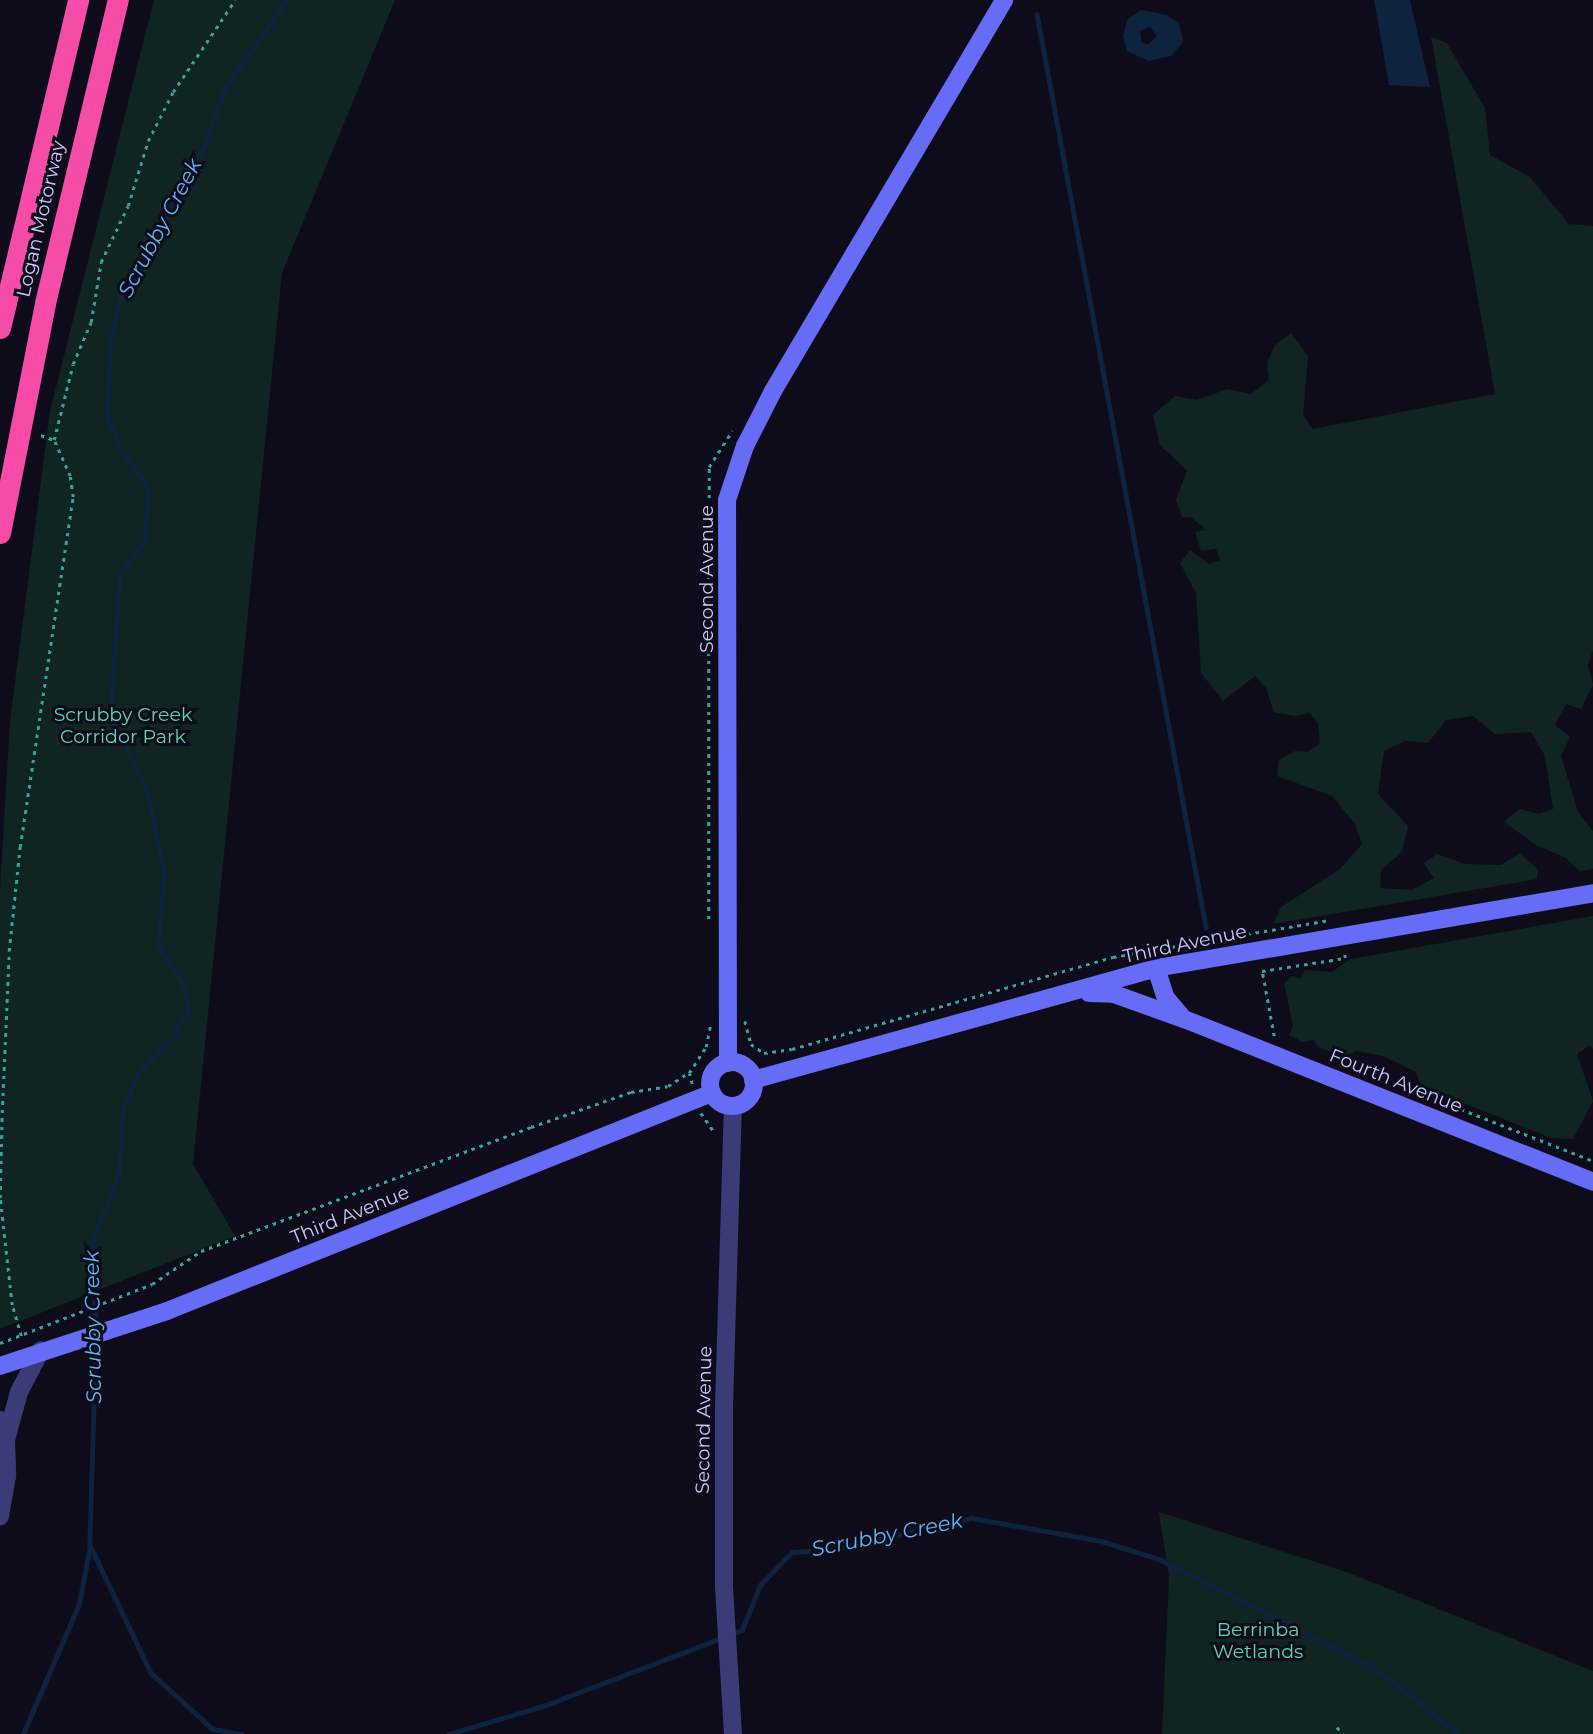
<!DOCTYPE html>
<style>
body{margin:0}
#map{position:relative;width:1593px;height:1734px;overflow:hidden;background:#0e0c1b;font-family:Montserrat,sans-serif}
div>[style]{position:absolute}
.green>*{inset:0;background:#102422}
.water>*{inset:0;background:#0e233d}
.stream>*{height:4.5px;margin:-2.25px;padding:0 2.25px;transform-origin:2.25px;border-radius:2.25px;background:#0e233d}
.path>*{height:2.5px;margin-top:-1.25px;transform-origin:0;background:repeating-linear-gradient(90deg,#34a597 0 3.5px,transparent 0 8.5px)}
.street>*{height:18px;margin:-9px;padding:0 9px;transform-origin:9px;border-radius:9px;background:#3a3b77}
.secondary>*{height:18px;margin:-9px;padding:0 9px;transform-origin:9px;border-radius:9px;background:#666cf5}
.secondary>.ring{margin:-9px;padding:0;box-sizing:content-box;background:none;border:18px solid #666cf5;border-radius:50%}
.highway>*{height:21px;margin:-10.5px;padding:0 10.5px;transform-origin:10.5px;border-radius:10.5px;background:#f44ca7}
span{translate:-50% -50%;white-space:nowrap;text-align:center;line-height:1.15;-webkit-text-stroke:6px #0e0c1b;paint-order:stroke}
.street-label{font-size:19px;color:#ccc9fc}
.park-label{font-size:19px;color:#5bd6af}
.water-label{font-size:21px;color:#5eb8f5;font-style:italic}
</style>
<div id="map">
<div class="green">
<i style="clip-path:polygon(154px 0,395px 0,282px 273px,193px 1164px,235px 1236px,0 1329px,0 889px,10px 721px,50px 411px)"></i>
<i style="clip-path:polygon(1431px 37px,1447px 43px,1485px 108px,1490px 155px,1530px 177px,1569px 224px,1593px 226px,1593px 650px,1588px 665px,1593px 685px,1581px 709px,1566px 704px,1555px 725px,1570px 737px,1561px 756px,1578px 812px,1593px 831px,1593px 869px,1579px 871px,1566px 858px,1536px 845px,1504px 822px,1519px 809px,1539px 814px,1553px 809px,1545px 756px,1531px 732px,1495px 734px,1473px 716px,1446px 720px,1428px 743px,1405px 741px,1384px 751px,1378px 794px,1408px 826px,1402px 852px,1381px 870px,1380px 888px,1412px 890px,1434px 878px,1424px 863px,1437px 854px,1465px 864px,1501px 865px,1520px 853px,1538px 870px,1537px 879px,1273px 924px,1281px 907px,1340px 869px,1362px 844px,1355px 824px,1332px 796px,1277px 776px,1279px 760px,1295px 751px,1308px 752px,1320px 743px,1318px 723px,1310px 713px,1294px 716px,1274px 712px,1266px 688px,1255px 676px,1223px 701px,1201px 673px,1196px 593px,1180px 563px,1190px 550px,1209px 564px,1220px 560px,1216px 549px,1201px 551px,1195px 532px,1206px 530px,1192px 518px,1182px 517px,1176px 500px,1187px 471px,1160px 445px,1153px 415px,1175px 396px,1197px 400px,1227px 389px,1251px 394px,1269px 380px,1267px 363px,1275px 345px,1291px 333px,1308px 356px,1303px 415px,1313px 429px,1495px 394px)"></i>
<i style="clip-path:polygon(1593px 916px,1593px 1049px,1590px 1045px,1577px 1054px,1593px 1101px,1573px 1139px,1551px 1138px,1421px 1086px,1416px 1072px,1383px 1056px,1357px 1051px,1342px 1057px,1318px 1047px,1314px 1040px,1303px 1042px,1289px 1035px,1293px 1026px,1284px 983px,1292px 976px,1301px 979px,1305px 970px,1332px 972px,1351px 959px)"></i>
<i style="clip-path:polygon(1159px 1512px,1344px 1571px,1593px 1671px,1593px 1734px,1162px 1734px,1169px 1577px)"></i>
</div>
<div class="water">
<i style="clip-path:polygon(1374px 0,1410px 0,1430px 87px,1389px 85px)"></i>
<i style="clip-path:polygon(evenodd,1141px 10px,1167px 15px,1179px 23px,1183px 42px,1171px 56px,1149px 61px,1127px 51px,1123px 36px,1127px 20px,1141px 10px,1150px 27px,1157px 36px,1149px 44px,1142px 43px,1140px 31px,1150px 27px)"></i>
</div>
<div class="stream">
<i style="left:1037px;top:14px;width:929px;rotate:79.51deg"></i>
<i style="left:96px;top:1329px;width:85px;rotate:-93.4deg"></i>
<i style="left:91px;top:1244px;width:76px;rotate:-68.5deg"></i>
<i style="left:119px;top:1173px;width:65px;rotate:-86.5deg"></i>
<i style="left:123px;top:1108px;width:39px;rotate:-66deg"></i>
<i style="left:139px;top:1072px;width:47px;rotate:-46.7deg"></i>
<i style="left:171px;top:1038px;width:32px;rotate:-58deg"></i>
<i style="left:188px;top:1011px;width:22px;rotate:-98deg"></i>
<i style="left:185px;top:989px;width:51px;rotate:-122.1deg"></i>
<i style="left:158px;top:946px;width:72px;rotate:-85.2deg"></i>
<i style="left:164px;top:874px;width:85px;rotate:-101.6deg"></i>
<i style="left:147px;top:791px;width:83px;rotate:-116.6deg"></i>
<i style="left:110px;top:717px;width:143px;rotate:-86deg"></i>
<i style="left:120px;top:574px;width:41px;rotate:-52deg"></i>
<i style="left:145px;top:542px;width:55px;rotate:-86.9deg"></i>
<i style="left:148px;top:487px;width:47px;rotate:-126.4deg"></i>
<i style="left:120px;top:449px;width:35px;rotate:-112deg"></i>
<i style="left:107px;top:416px;width:73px;rotate:-87.6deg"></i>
<i style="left:110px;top:343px;width:54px;rotate:-77.2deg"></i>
<i style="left:122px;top:290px;width:165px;rotate:-60.2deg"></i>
<i style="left:204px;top:147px;width:63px;rotate:-70.4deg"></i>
<i style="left:225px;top:88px;width:108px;rotate:-54.8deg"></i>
<i style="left:96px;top:1338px;width:207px;rotate:91.7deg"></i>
<i style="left:90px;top:1545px;width:142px;rotate:64.5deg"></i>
<i style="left:151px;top:1673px;width:84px;rotate:42.1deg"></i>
<i style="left:213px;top:1729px;width:29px;rotate:10deg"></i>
<i style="left:732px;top:1634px;width:11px;rotate:-22deg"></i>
<i style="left:742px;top:1630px;width:48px;rotate:-68.2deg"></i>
<i style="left:760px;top:1585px;width:46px;rotate:-45.9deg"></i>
<i style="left:792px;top:1552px;width:38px;rotate:-3deg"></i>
<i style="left:830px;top:1550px;width:146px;rotate:-12.7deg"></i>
<i style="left:972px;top:1518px;width:131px;rotate:10.1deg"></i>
<i style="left:1101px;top:1541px;width:61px;rotate:17.2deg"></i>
<i style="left:1159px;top:1559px;width:242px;rotate:26.8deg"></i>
<i style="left:1375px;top:1668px;width:107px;rotate:38.2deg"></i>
<i style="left:23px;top:1734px;width:142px;rotate:-66.7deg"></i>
<i style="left:79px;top:1604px;width:59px;rotate:-79.3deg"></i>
<i style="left:449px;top:1734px;width:101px;rotate:-16.6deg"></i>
<i style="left:546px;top:1705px;width:187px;rotate:-20.9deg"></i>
</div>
<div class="path">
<i style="left:41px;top:435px;width:14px;rotate:21deg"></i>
<i style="left:709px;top:498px;width:31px;rotate:-90deg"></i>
<i style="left:709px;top:467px;width:43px;rotate:-57.4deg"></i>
<i style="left:709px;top:550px;width:372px;rotate:90deg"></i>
<i style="left:745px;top:1021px;width:24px;rotate:75deg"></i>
<i style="left:751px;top:1044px;width:16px;rotate:35deg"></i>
<i style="left:764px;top:1053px;width:28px;rotate:-8deg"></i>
<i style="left:792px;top:1049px;width:334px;rotate:-16deg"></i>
<i style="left:1113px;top:957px;width:220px;rotate:-9.7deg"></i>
<i style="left:1274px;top:1036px;width:66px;rotate:-100.5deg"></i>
<i style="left:1262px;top:971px;width:84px;rotate:-8.9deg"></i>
<i style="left:1345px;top:958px;width:7px;rotate:-98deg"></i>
<i style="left:692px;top:1084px;width:11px;rotate:-105deg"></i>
<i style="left:689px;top:1073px;width:31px;rotate:-57deg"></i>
<i style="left:706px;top:1047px;width:21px;rotate:-79deg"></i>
<i style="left:1453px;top:1106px;width:150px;rotate:21.4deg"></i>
<i style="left:701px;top:1113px;width:24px;rotate:55deg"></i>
<i style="left:21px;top:1336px;width:32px;rotate:-106deg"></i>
<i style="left:12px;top:1305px;width:108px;rotate:-96.4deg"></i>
<i style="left:0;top:1198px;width:85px;rotate:-88.7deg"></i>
<i style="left:2px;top:1113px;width:162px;rotate:-87.5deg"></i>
<i style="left:9px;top:951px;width:105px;rotate:-84deg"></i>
<i style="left:20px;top:847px;width:354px;rotate:-81.4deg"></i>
<i style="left:73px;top:497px;width:21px;rotate:-98deg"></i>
<i style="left:70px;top:476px;width:39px;rotate:-114deg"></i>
<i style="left:54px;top:440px;width:78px;rotate:-76deg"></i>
<i style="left:73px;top:364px;width:46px;rotate:-66.8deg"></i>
<i style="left:91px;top:322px;width:61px;rotate:-80.5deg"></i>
<i style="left:101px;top:262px;width:62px;rotate:-64.3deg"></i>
<i style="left:128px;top:206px;width:68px;rotate:-72.9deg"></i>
<i style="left:148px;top:141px;width:55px;rotate:-63deg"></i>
<i style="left:173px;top:92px;width:111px;rotate:-56deg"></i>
<i style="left:0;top:1343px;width:163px;rotate:-21.2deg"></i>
<i style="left:152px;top:1284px;width:59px;rotate:-34deg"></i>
<i style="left:201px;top:1251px;width:353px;rotate:-20.6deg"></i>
<i style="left:531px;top:1127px;width:106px;rotate:-19.3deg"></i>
<i style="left:631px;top:1092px;width:37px;rotate:-9deg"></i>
<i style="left:668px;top:1086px;width:24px;rotate:-33deg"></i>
<i style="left:1337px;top:1727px;width:9px;rotate:49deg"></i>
</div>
<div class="street">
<i style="left:0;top:1420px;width:21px;rotate:73deg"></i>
<i style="left:6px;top:1440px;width:36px;rotate:88deg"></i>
<i style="left:7px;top:1476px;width:41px;rotate:99.9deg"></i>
<i style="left:6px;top:1440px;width:50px;rotate:-74.8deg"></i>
<i style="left:19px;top:1392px;width:47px;rotate:-62.4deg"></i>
<i style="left:733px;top:1734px;width:146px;rotate:-93.5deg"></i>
<i style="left:724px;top:1588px;width:182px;rotate:-90deg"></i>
<i style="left:724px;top:1406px;width:299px;rotate:-88.3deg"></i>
</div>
<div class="secondary">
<i style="left:1156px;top:968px;width:32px;rotate:72deg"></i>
<i style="left:1166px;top:998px;width:25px;rotate:50deg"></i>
<i style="left:1089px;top:993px;width:25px;rotate:2deg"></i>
<i style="left:1114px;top:994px;width:74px;rotate:19.7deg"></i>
<i style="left:1184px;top:1019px;width:440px;rotate:21.7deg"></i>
<i class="ring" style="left:710px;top:1062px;width:26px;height:26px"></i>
<i style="left:728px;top:1063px;width:563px;rotate:-90.1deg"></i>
<i style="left:727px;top:500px;width:57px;rotate:-71.6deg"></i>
<i style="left:745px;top:446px;width:62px;rotate:-63deg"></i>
<i style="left:773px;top:391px;width:454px;rotate:-59.4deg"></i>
<i style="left:753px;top:1080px;width:418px;rotate:-15.5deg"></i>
<i style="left:1156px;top:968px;width:443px;rotate:-9.7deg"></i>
<i style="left:0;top:1366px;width:176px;rotate:-18.2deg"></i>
<i style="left:167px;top:1311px;width:587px;rotate:-21.8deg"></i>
</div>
<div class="highway">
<i style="left:0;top:328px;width:337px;rotate:-76.6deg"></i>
<i style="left:0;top:533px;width:234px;rotate:-78.9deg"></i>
<i style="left:45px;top:303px;width:312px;rotate:-76.5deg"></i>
</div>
<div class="street-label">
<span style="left:41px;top:219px;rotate:-77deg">Logan Motorway</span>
<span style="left:707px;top:579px;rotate:-90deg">Second Avenue</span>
<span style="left:1185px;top:944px;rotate:-12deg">Third Avenue</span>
<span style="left:1396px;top:1081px;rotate:22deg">Fourth Avenue</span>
<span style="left:350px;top:1215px;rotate:-22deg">Third Avenue</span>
<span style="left:704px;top:1420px;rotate:-89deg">Second Avenue</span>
</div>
<div class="park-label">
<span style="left:123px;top:726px">Scrubby Creek<br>Corridor Park</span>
<span style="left:1258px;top:1641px">Berrinba<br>Wetlands</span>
</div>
<div class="water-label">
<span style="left:160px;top:228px;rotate:-62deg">Scrubby Creek</span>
<span style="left:93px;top:1327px;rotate:-91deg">Scrubby Creek</span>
<span style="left:887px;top:1535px;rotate:-11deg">Scrubby Creek</span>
</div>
</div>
